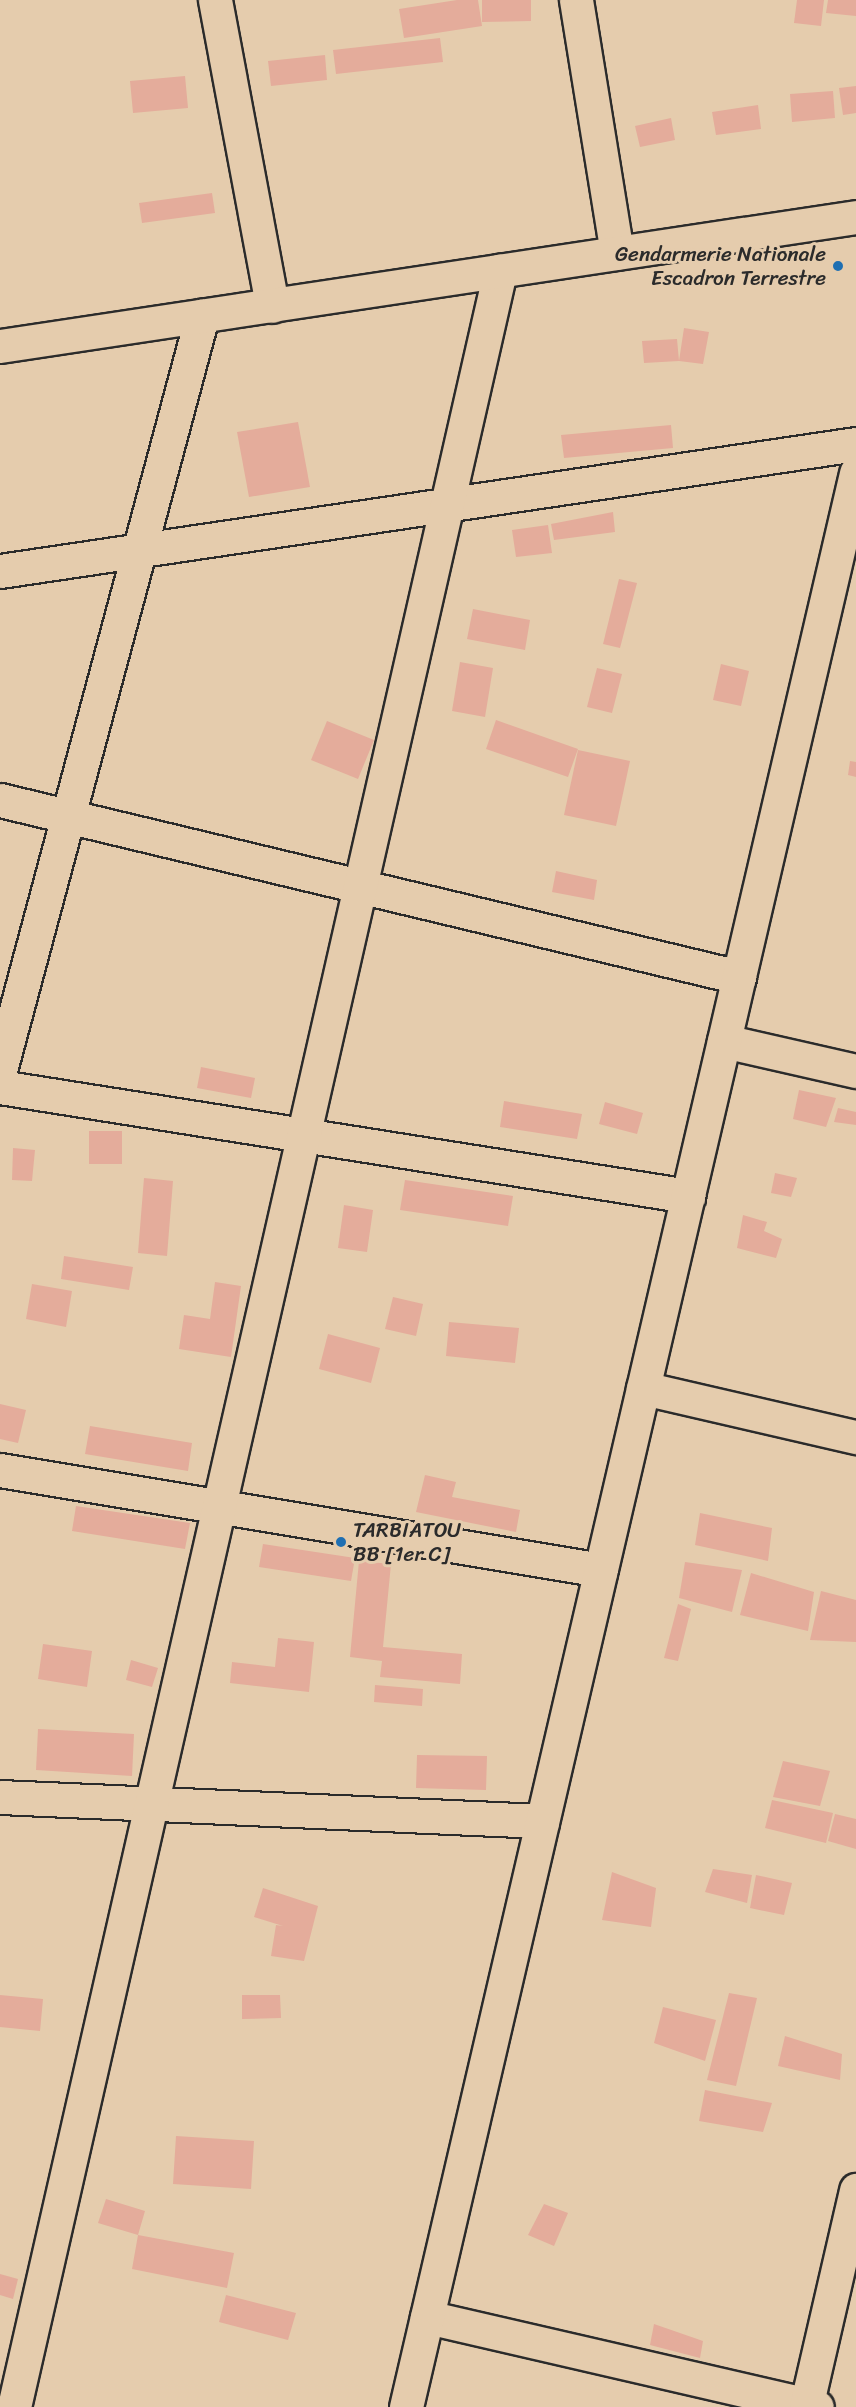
<!DOCTYPE html>
<style>
body{margin:0}
#map{position:relative;width:856px;height:2407px;overflow:hidden;background:#e5ccad;font-family:Sriracha,sans-serif}
div>[style]{position:absolute}
.building>*{inset:0;background:#e4ac9b}
.roads{filter:drop-shadow(2px 0 #2b2b2b) drop-shadow(-2px 0 #2b2b2b) drop-shadow(0 2px #2b2b2b) drop-shadow(0 -2px #2b2b2b)}
.minor>*{height:33px;margin:-16.5px;padding:0 16.5px;transform-origin:16.5px;border-radius:16.5px;background:#e5ccad}
.major>*{height:33px;margin:-16.5px;padding:0 16.5px;transform-origin:16.5px;border-radius:16.5px;background:#e5ccad}
.dots>*{width:16px;height:16px;translate:-50% -50%;box-sizing:border-box;border:3px solid #e5ccad;border-radius:50%}
span{translate:-50% -50%;white-space:nowrap;text-align:center;line-height:1.15;-webkit-text-stroke:6px #e5ccad;paint-order:stroke}
.poi-label{font-size:21px;color:#2b2b2b}
.right{translate:-100% -50%;text-align:right}
.left{translate:0 -50%;text-align:left}
</style>
<div id="map">
<div class="building">
<i style="clip-path:polygon(457px 0,478px 0,482px 26px,404px 38px,399px 9px)"></i>
<i style="clip-path:polygon(482px 0,531px 0,531px 21px,482px 22px)"></i>
<i style="clip-path:polygon(797px 0,824px 0,821px 26px,794px 23px)"></i>
<i style="clip-path:polygon(828px 0,856px 0,856px 16px,826px 13px)"></i>
<i style="clip-path:polygon(440px 38px,443px 62px,336px 74px,333px 50px)"></i>
<i style="clip-path:polygon(325px 55px,327px 80px,271px 86px,268px 61px)"></i>
<i style="clip-path:polygon(185px 76px,188px 108px,133px 113px,130px 81px)"></i>
<i style="clip-path:polygon(856px 86px,856px 113px,843px 115px,839px 88px)"></i>
<i style="clip-path:polygon(833px 91px,835px 118px,792px 122px,790px 94px)"></i>
<i style="clip-path:polygon(758px 105px,761px 129px,716px 135px,712px 112px)"></i>
<i style="clip-path:polygon(671px 118px,675px 140px,640px 147px,635px 126px)"></i>
<i style="clip-path:polygon(212px 193px,215px 213px,142px 223px,139px 203px)"></i>
<i style="clip-path:polygon(684px 328px,709px 332px,703px 364px,679px 361px)"></i>
<i style="clip-path:polygon(677px 339px,679px 361px,644px 363px,642px 341px)"></i>
<i style="clip-path:polygon(298px 422px,310px 487px,249px 497px,237px 432px)"></i>
<i style="clip-path:polygon(671px 425px,673px 448px,564px 458px,561px 435px)"></i>
<i style="clip-path:polygon(613px 512px,615px 532px,554px 540px,551px 524px)"></i>
<i style="clip-path:polygon(548px 525px,552px 553px,516px 557px,512px 530px)"></i>
<i style="clip-path:polygon(619px 579px,637px 583px,620px 648px,603px 644px)"></i>
<i style="clip-path:polygon(473px 609px,530px 620px,525px 650px,467px 639px)"></i>
<i style="clip-path:polygon(460px 662px,493px 668px,485px 717px,452px 711px)"></i>
<i style="clip-path:polygon(721px 664px,749px 671px,741px 706px,713px 700px)"></i>
<i style="clip-path:polygon(597px 668px,622px 674px,612px 713px,587px 707px)"></i>
<i style="clip-path:polygon(496px 720px,578px 749px,568px 777px,486px 749px)"></i>
<i style="clip-path:polygon(327px 721px,374px 740px,358px 779px,311px 760px)"></i>
<i style="clip-path:polygon(578px 750px,630px 761px,616px 826px,564px 815px)"></i>
<i style="clip-path:polygon(850px 761px,856px 762px,856px 777px,848px 775px)"></i>
<i style="clip-path:polygon(556px 871px,597px 880px,594px 900px,552px 892px)"></i>
<i style="clip-path:polygon(201px 1067px,255px 1078px,251px 1098px,197px 1088px)"></i>
<i style="clip-path:polygon(799px 1090px,836px 1098px,826px 1127px,793px 1119px)"></i>
<i style="clip-path:polygon(504px 1101px,582px 1114px,577px 1139px,500px 1127px)"></i>
<i style="clip-path:polygon(605px 1102px,643px 1113px,637px 1134px,599px 1124px)"></i>
<i style="clip-path:polygon(838px 1108px,856px 1112px,856px 1125px,834px 1122px)"></i>
<i style="clip-path:polygon(89px 1131px,122px 1131px,122px 1164px,89px 1164px)"></i>
<i style="clip-path:polygon(13px 1148px,35px 1150px,32px 1181px,12px 1180px)"></i>
<i style="clip-path:polygon(775px 1173px,797px 1178px,791px 1197px,771px 1193px)"></i>
<i style="clip-path:polygon(144px 1178px,173px 1181px,167px 1256px,138px 1253px)"></i>
<i style="clip-path:polygon(405px 1180px,513px 1196px,508px 1226px,400px 1210px)"></i>
<i style="clip-path:polygon(344px 1205px,373px 1210px,367px 1252px,338px 1248px)"></i>
<i style="clip-path:polygon(743px 1215px,767px 1222px,764px 1231px,782px 1239px,776px 1258px,737px 1248px)"></i>
<i style="clip-path:polygon(64px 1256px,133px 1267px,129px 1290px,61px 1279px)"></i>
<i style="clip-path:polygon(215px 1282px,241px 1286px,231px 1357px,179px 1349px,184px 1315px,210px 1319px)"></i>
<i style="clip-path:polygon(32px 1284px,72px 1291px,66px 1327px,26px 1319px)"></i>
<i style="clip-path:polygon(393px 1297px,423px 1304px,416px 1336px,385px 1329px)"></i>
<i style="clip-path:polygon(449px 1322px,519px 1328px,515px 1363px,446px 1356px)"></i>
<i style="clip-path:polygon(328px 1334px,380px 1348px,371px 1383px,319px 1369px)"></i>
<i style="clip-path:polygon(0 1404px,26px 1410px,18px 1443px,0 1439px)"></i>
<i style="clip-path:polygon(90px 1426px,192px 1443px,188px 1471px,85px 1454px)"></i>
<i style="clip-path:polygon(425px 1475px,456px 1482px,452px 1497px,520px 1510px,516px 1532px,416px 1512px)"></i>
<i style="clip-path:polygon(76px 1506px,190px 1523px,185px 1549px,72px 1531px)"></i>
<i style="clip-path:polygon(700px 1513px,772px 1528px,768px 1561px,695px 1545px)"></i>
<i style="clip-path:polygon(263px 1544px,355px 1558px,351px 1581px,259px 1567px)"></i>
<i style="clip-path:polygon(359px 1561px,391px 1564px,383px 1647px,462px 1654px,460px 1684px,380px 1677px,382px 1661px,350px 1657px)"></i>
<i style="clip-path:polygon(685px 1562px,742px 1570px,732px 1612px,679px 1598px)"></i>
<i style="clip-path:polygon(751px 1573px,814px 1592px,808px 1631px,740px 1615px)"></i>
<i style="clip-path:polygon(821px 1591px,856px 1600px,856px 1642px,810px 1640px)"></i>
<i style="clip-path:polygon(678px 1604px,691px 1609px,678px 1661px,664px 1658px)"></i>
<i style="clip-path:polygon(278px 1638px,314px 1642px,309px 1692px,230px 1683px,232px 1662px,275px 1667px)"></i>
<i style="clip-path:polygon(43px 1644px,92px 1651px,87px 1687px,38px 1679px)"></i>
<i style="clip-path:polygon(131px 1660px,158px 1668px,152px 1687px,126px 1680px)"></i>
<i style="clip-path:polygon(375px 1685px,423px 1689px,422px 1706px,374px 1702px)"></i>
<i style="clip-path:polygon(38px 1729px,134px 1734px,132px 1776px,36px 1770px)"></i>
<i style="clip-path:polygon(417px 1755px,487px 1756px,486px 1790px,416px 1788px)"></i>
<i style="clip-path:polygon(783px 1761px,830px 1771px,820px 1806px,773px 1797px)"></i>
<i style="clip-path:polygon(772px 1800px,833px 1813px,826px 1843px,765px 1828px)"></i>
<i style="clip-path:polygon(835px 1814px,856px 1819px,856px 1849px,828px 1841px)"></i>
<i style="clip-path:polygon(713px 1869px,752px 1875px,747px 1903px,705px 1892px)"></i>
<i style="clip-path:polygon(612px 1872px,656px 1888px,651px 1927px,602px 1920px)"></i>
<i style="clip-path:polygon(756px 1875px,792px 1883px,784px 1915px,750px 1908px)"></i>
<i style="clip-path:polygon(263px 1888px,318px 1906px,304px 1961px,271px 1956px,276px 1925px,283px 1926px,254px 1917px)"></i>
<i style="clip-path:polygon(729px 1993px,757px 1998px,736px 2086px,707px 2080px)"></i>
<i style="clip-path:polygon(0 1995px,43px 1999px,40px 2031px,0 2027px)"></i>
<i style="clip-path:polygon(242px 1995px,280px 1995px,281px 2018px,242px 2019px)"></i>
<i style="clip-path:polygon(663px 2007px,716px 2020px,705px 2061px,654px 2043px)"></i>
<i style="clip-path:polygon(785px 2036px,842px 2054px,840px 2080px,778px 2066px)"></i>
<i style="clip-path:polygon(705px 2090px,772px 2103px,763px 2132px,699px 2121px)"></i>
<i style="clip-path:polygon(176px 2136px,254px 2141px,251px 2189px,173px 2184px)"></i>
<i style="clip-path:polygon(106px 2199px,145px 2211px,138px 2235px,234px 2253px,227px 2288px,132px 2269px,138px 2235px,98px 2223px)"></i>
<i style="clip-path:polygon(544px 2204px,568px 2213px,554px 2246px,528px 2235px)"></i>
<i style="clip-path:polygon(0 2274px,18px 2279px,13px 2299px,0 2295px)"></i>
<i style="clip-path:polygon(226px 2295px,296px 2313px,288px 2340px,219px 2322px)"></i>
<i style="clip-path:polygon(654px 2324px,703px 2341px,700px 2358px,650px 2345px)"></i>
</div>
<div class="roads">
<div class="minor">
<i style="left:215px;top:0;width:311px;rotate:79.4deg"></i>
<i style="left:576px;top:0;width:256px;rotate:80.8deg"></i>
<i style="left:0;top:571px;width:865px;rotate:-8.44deg"></i>
<i style="left:0;top:800px;width:760px;rotate:13.47deg"></i>
<i style="left:724px;top:1041px;width:135px;rotate:12.8deg"></i>
<i style="left:0;top:1070px;width:781px;rotate:-75deg"></i>
<i style="left:0;top:1087px;width:697px;rotate:9deg"></i>
<i style="left:643px;top:1388px;width:219px;rotate:13deg"></i>
<i style="left:0;top:1470px;width:609px;rotate:9.45deg"></i>
<i style="left:0;top:1797px;width:543px;rotate:2.54deg"></i>
<i style="left:427px;top:2317px;width:400px;rotate:13deg"></i>
<i style="left:14px;top:2407px;width:2191px;rotate:-77.18deg"></i>
<i style="left:406px;top:2407px;width:1986px;rotate:-76.9deg"></i>
<i style="left:806px;top:2407px;width:223px;rotate:-77deg"></i>
</div>
<div class="major">
<i style="left:0;top:346px;width:866px;rotate:-8.57deg"></i>
</div>
</div>
<div class="dots">
<i style="left:838px;top:266px;background:#1f6fb2"></i>
<i style="left:341px;top:1542px;background:#1f6fb2"></i>
</div>
<div class="poi-label">
<span class="right" style="left:826px;top:266px">Gendarmerie Nationale<br>Escadron Terrestre</span>
<span class="left" style="left:353px;top:1542px">TARBIATOU<br>BB [1er C]</span>
</div>
</div>
